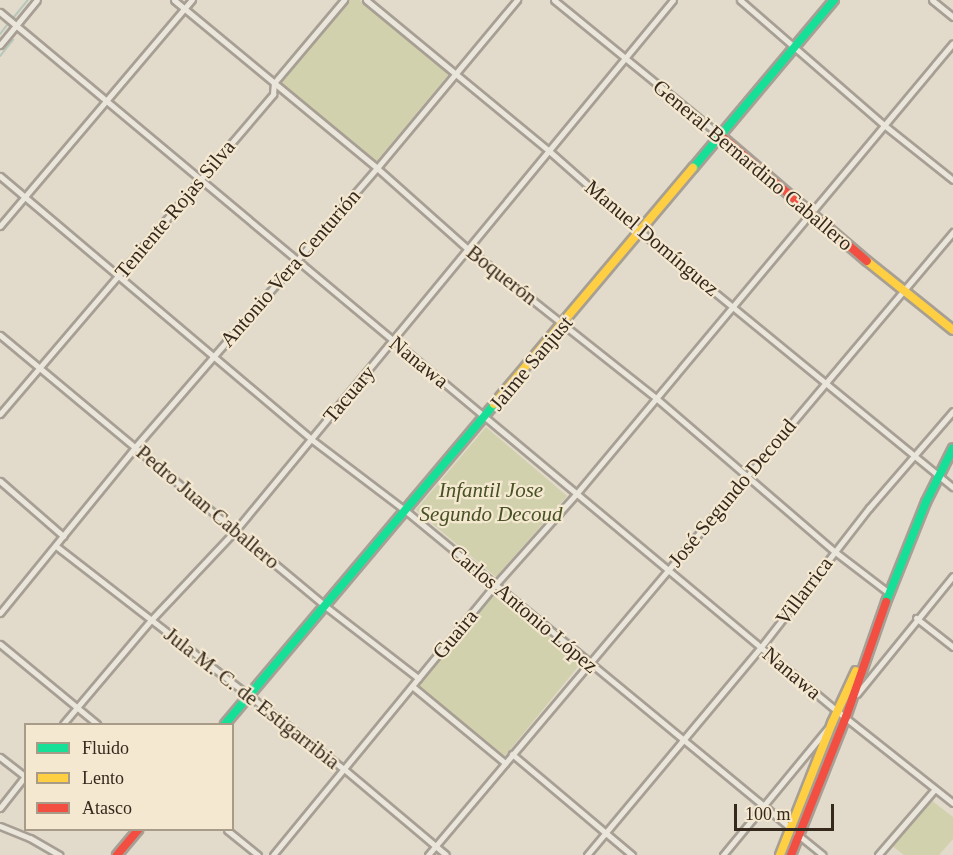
<!DOCTYPE html>
<meta charset="utf-8">
<style>
body{margin:0}
#map{position:relative;width:953px;height:855px;overflow:hidden;background:#e2dacb;font-family:Georgia,serif}
div>[style]{position:absolute}
.green>*{inset:0;background:#d2d1ad}
.stream>*{height:2px;margin:-1px;padding:0 1px;transform-origin:1px;border-radius:1px;background:#b6c7bc}
.roads{filter:drop-shadow(2px 0 #a79f94) drop-shadow(-2px 0 #a79f94) drop-shadow(0 2px #a79f94) drop-shadow(0 -2px #a79f94)}
.street>*{height:5px;margin:-2.5px;padding:0 2.5px;transform-origin:2.5px;border-radius:2.5px;background:#eae6dc}
.fast>*{height:8px;margin:-4px;padding:0 4px;transform-origin:4px;border-radius:4px;background:#16e098}
.slow>*{height:8px;margin:-4px;padding:0 4px;transform-origin:4px;border-radius:4px;background:#ffcf43}
.jam>*{height:8px;margin:-4px;padding:0 4px;transform-origin:4px;border-radius:4px;background:#f24e42}
span{translate:-50% -50%;white-space:nowrap;text-align:center;line-height:1.15;-webkit-text-stroke:4.5px #f4e8d0;paint-order:stroke}
.street-label{font-size:21px;color:#35281d}
.park-label{font-size:21px;color:#475124;font-style:italic}
.legend{position:absolute;left:24px;top:723px;width:210px;height:108px;box-sizing:border-box;background:#f4e8d0;border:2px solid #a89b88;margin:0;padding:8px 10px;list-style:none;font-size:18px;color:#35281d}
.legend li{display:flex;align-items:center;gap:12px;height:30px}
.legend b{width:30px;border:2px solid #a89b88}
.scale{position:absolute;left:734px;top:804px;width:100px;height:27px;box-sizing:border-box;border:3px solid #35281d;border-top:0;padding-left:8px;font-size:18px;line-height:21px;white-space:nowrap;color:#35281d;-webkit-text-stroke:4px #f4e8d0;paint-order:stroke}
</style>
<div id="map">
<div class="green">
<i style="clip-path:polygon(349px 0,360px 0,449px 74px,376px 162px,279px 82px)"></i>
<i style="clip-path:polygon(486px 427px,567px 496px,496px 577px,416px 510px)"></i>
<i style="clip-path:polygon(495px 592px,581px 663px,505px 756px,418px 685px)"></i>
<i style="clip-path:polygon(931px 800px,953px 817px,953px 839px,939px 855px,904px 855px,891px 845px)"></i>
</div>
<div class="stream">
<i style="left:14px;top:17px;width:22px;rotate:-51deg"></i>
<i style="left:0;top:34px;width:11px;rotate:-52deg"></i>
<i style="left:0;top:56px;width:21px;rotate:-51deg"></i>
</div>
<div class="roads">
<div class="street">
<i style="left:174px;top:0;width:264px;rotate:39.6deg"></i>
<i style="left:377px;top:168px;width:122px;rotate:41.7deg"></i>
<i style="left:468px;top:249px;width:240px;rotate:38.4deg"></i>
<i style="left:656px;top:398px;width:235px;rotate:40.7deg"></i>
<i style="left:834px;top:551px;width:69px;rotate:37.4deg"></i>
<i style="left:366px;top:0;width:236px;rotate:39.5deg"></i>
<i style="left:548px;top:150px;width:124px;rotate:41.4deg"></i>
<i style="left:641px;top:232px;width:403px;rotate:39.3deg"></i>
<i style="left:554px;top:0;width:215px;rotate:39.2deg"></i>
<i style="left:740px;top:0;width:191px;rotate:41deg"></i>
<i style="left:884px;top:125px;width:88px;rotate:38.6deg"></i>
<i style="left:932px;top:0;width:27px;rotate:39deg"></i>
<i style="left:0;top:12px;width:1090px;rotate:39.87deg"></i>
<i style="left:837px;top:711px;width:148px;rotate:38.4deg"></i>
<i style="left:0;top:45px;width:58px;rotate:-50.6deg"></i>
<i style="left:0;top:176px;width:407px;rotate:40.2deg"></i>
<i style="left:311px;top:439px;width:119px;rotate:37.2deg"></i>
<i style="left:406px;top:511px;width:498px;rotate:39.5deg"></i>
<i style="left:0;top:226px;width:297px;rotate:-49.7deg"></i>
<i style="left:0;top:335px;width:423px;rotate:39.8deg"></i>
<i style="left:325px;top:606px;width:118px;rotate:37.7deg"></i>
<i style="left:0;top:414px;width:421px;rotate:-49.5deg"></i>
<i style="left:273px;top:94px;width:11px;rotate:-85deg"></i>
<i style="left:274px;top:83px;width:109px;rotate:-49.9deg"></i>
<i style="left:0;top:481px;width:84px;rotate:41.1deg"></i>
<i style="left:56px;top:546px;width:364px;rotate:37.8deg"></i>
<i style="left:344px;top:769px;width:133px;rotate:40.1deg"></i>
<i style="left:0;top:613px;width:215px;rotate:-50.8deg"></i>
<i style="left:136px;top:446px;width:368px;rotate:-49.1deg"></i>
<i style="left:377px;top:168px;width:219px;rotate:-50.2deg"></i>
<i style="left:916px;top:618px;width:47px;rotate:38.1deg"></i>
<i style="left:0;top:644px;width:126px;rotate:39.5deg"></i>
<i style="left:412px;top:686px;width:121px;rotate:39.6deg"></i>
<i style="left:857px;top:694px;width:152px;rotate:-50.9deg"></i>
<i style="left:63px;top:724px;width:136px;rotate:-49.8deg"></i>
<i style="left:151px;top:620px;width:122px;rotate:-46.7deg"></i>
<i style="left:235px;top:531px;width:688px;rotate:-50.48deg"></i>
<i style="left:512px;top:754px;width:157px;rotate:40.1deg"></i>
<i style="left:0;top:757px;width:31px;rotate:38deg"></i>
<i style="left:0;top:808px;width:42px;rotate:-51.8deg"></i>
<i style="left:0;top:826px;width:32px;rotate:22deg"></i>
<i style="left:30px;top:838px;width:34px;rotate:30deg"></i>
<i style="left:227px;top:830px;width:40px;rotate:39deg"></i>
<i style="left:797px;top:834px;width:33px;rotate:39deg"></i>
<i style="left:273px;top:855px;width:350px;rotate:-50.6deg"></i>
<i style="left:495px;top:585px;width:123px;rotate:-48.3deg"></i>
<i style="left:577px;top:493px;width:586px;rotate:-50.12deg"></i>
<i style="left:428px;top:855px;width:815px;rotate:-49.88deg"></i>
<i style="left:587px;top:855px;width:271px;rotate:-50.1deg"></i>
<i style="left:761px;top:647px;width:176px;rotate:-52.2deg"></i>
<i style="left:869px;top:508px;width:128px;rotate:-49.1deg"></i>
<i style="left:723px;top:855px;width:163px;rotate:-50.5deg"></i>
<i style="left:878px;top:855px;width:87px;rotate:-49.2deg"></i>
</div>
<div class="fast">
<i style="left:693px;top:168px;width:219px;rotate:-50deg"></i>
<i style="left:886px;top:602px;width:108px;rotate:-68.2deg"></i>
<i style="left:926px;top:502px;width:60px;rotate:-63.4deg"></i>
<i style="left:225px;top:724px;width:418px;rotate:-49.9deg"></i>
</div>
<div class="slow">
<i style="left:867px;top:261px;width:110px;rotate:38.7deg"></i>
<i style="left:494px;top:404px;width:309px;rotate:-49.9deg"></i>
<i style="left:780px;top:855px;width:142px;rotate:-68.5deg"></i>
<i style="left:832px;top:723px;width:57px;rotate:-65.2deg"></i>
</div>
<div class="jam">
<i style="left:721px;top:136px;width:192px;rotate:40.6deg"></i>
<i style="left:117px;top:855px;width:33px;rotate:-50deg"></i>
<i style="left:791px;top:855px;width:149px;rotate:-68.3deg"></i>
<i style="left:846px;top:717px;width:122px;rotate:-70.8deg"></i>
</div>
</div>
<div class="street-label">
<span style="left:753px;top:165px;rotate:40deg">General Bernardino Caballero</span>
<span style="left:175px;top:209px;rotate:-50deg">Teniente Rojas Silva</span>
<span style="left:652px;top:238px;rotate:40deg">Manuel Domínguez</span>
<span style="left:290px;top:268px;rotate:-49deg">Antonio Vera Centurión</span>
<span style="left:502px;top:275px;rotate:38deg">Boquerón</span>
<span style="left:419px;top:362px;rotate:39deg">Nanawa</span>
<span style="left:531px;top:363px;rotate:-50deg">Jaime Sanjust</span>
<span style="left:349px;top:394px;rotate:-50deg">Tacuary</span>
<span style="left:732px;top:493px;rotate:-50deg">José Segundo Decoud</span>
<span style="left:208px;top:507px;rotate:40deg">Pedro Juan Caballero</span>
<span style="left:804px;top:591px;rotate:-53deg">Villarrica</span>
<span style="left:524px;top:609px;rotate:40deg">Carlos Antonio López</span>
<span style="left:455px;top:634px;rotate:-50deg">Guaira</span>
<span style="left:792px;top:673px;rotate:40deg">Nanawa</span>
<span style="left:252px;top:698px;rotate:38deg">Jula M. C. de Estigarribia</span>
</div>
<div class="park-label">
<span style="left:491px;top:502px">Infantil Jose<br>Segundo Decoud</span>
</div>
<ul class="legend">
<li><b style="height:8px;background:#16e098"></b>Fluido</li>
<li><b style="height:8px;background:#ffcf43"></b>Lento</li>
<li><b style="height:8px;background:#f24e42"></b>Atasco</li>
</ul>
<div class="scale">100 m</div>
</div>
